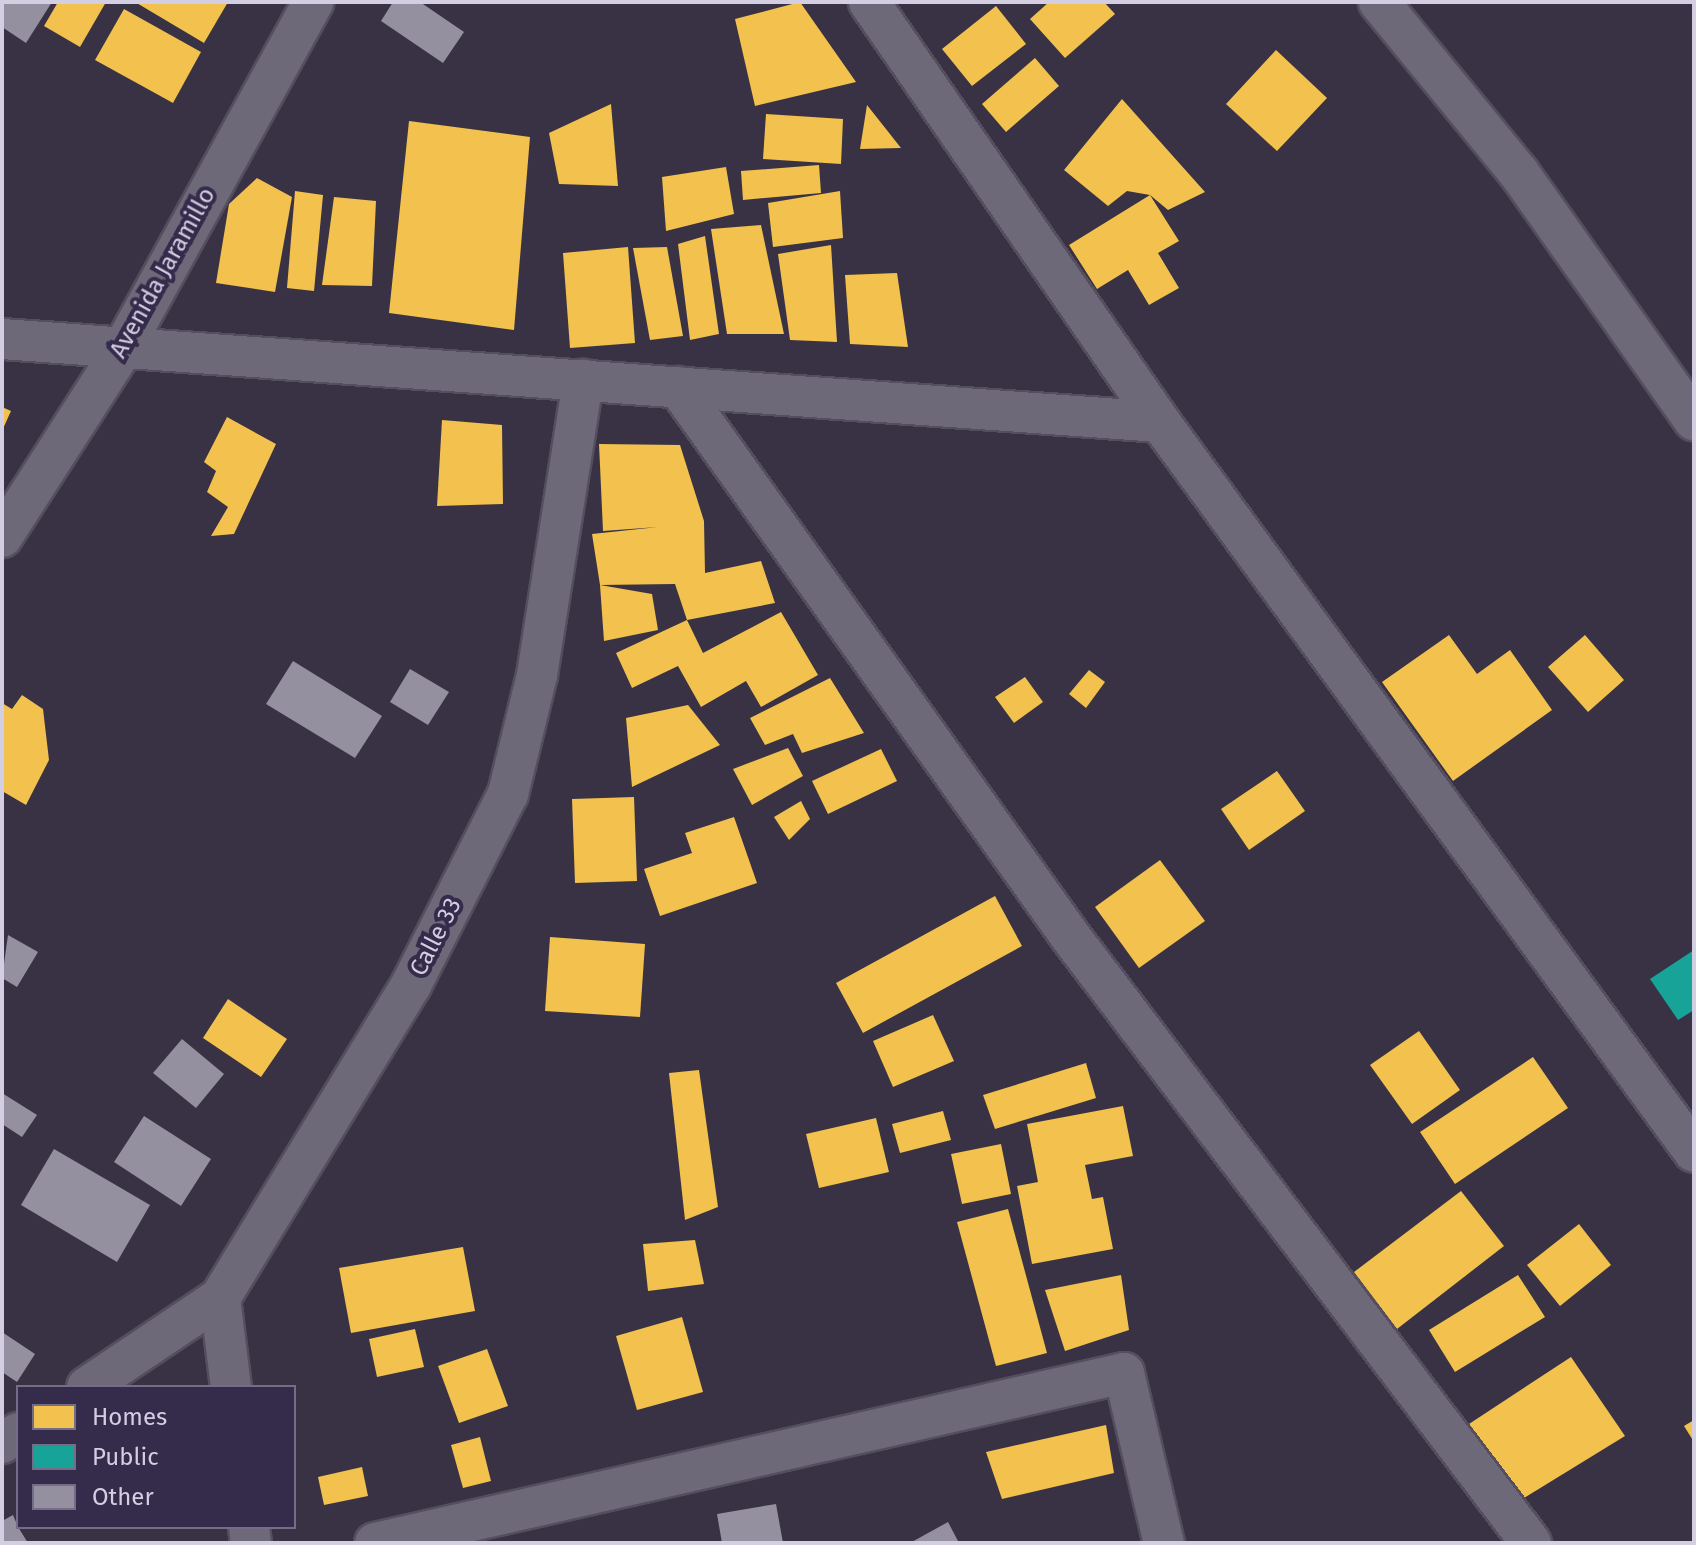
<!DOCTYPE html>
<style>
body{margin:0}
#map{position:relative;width:1696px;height:1545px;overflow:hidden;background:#383244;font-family:"Fira Sans",sans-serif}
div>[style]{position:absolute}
.homes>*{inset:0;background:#f2c14e}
.public>*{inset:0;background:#17a398}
.building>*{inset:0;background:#9590a0}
.roads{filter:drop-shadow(2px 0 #544e5e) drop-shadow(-2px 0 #544e5e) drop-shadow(0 2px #544e5e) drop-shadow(0 -2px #544e5e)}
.minor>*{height:40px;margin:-20px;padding:0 20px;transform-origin:20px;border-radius:20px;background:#6e6979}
span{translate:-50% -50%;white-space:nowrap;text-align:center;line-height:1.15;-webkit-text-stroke:8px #352b4b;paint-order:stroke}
.street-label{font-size:24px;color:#d4cee3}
.frame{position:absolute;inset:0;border:4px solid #d4cee3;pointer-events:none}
.legend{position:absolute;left:16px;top:1385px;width:280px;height:144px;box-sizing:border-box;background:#352b4b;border:2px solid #756c88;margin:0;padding:10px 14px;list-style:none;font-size:24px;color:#d4cee3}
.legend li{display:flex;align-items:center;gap:16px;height:40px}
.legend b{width:40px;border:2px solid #756c88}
</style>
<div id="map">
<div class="homes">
<i style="clip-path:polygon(58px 2px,106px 2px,80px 47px,44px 26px)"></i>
<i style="clip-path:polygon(135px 2px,228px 2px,204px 43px)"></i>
<i style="clip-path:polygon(800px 2px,856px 82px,755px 106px,735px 19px)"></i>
<i style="clip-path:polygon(1049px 2px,1104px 2px,1115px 14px,1065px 58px,1030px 19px)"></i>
<i style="clip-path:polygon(996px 6px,1026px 44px,972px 86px,942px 49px)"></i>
<i style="clip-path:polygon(124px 9px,201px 52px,173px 103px,95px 60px)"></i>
<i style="clip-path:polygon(1276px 50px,1327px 98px,1277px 151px,1226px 104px)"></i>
<i style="clip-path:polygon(1035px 58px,1059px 86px,1006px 132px,982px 104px)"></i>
<i style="clip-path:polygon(1122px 99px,1205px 192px,1168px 210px,1150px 195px,1127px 191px,1108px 206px,1064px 170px)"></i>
<i style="clip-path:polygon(611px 104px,618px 186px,559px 184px,549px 133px)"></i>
<i style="clip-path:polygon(867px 105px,901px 148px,860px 149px)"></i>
<i style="clip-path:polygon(766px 114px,843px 119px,841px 164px,763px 159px)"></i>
<i style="clip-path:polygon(409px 121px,530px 137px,514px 330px,389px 313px)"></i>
<i style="clip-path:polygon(819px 165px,821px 193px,743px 200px,741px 171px)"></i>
<i style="clip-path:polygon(726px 167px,734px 214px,666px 231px,662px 177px)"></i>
<i style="clip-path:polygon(257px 178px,292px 197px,275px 292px,216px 283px,229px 204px)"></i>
<i style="clip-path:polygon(295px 191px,323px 195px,314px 291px,287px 288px)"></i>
<i style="clip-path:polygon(840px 191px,843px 238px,773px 247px,768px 203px)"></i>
<i style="clip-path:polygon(1150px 195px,1179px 241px,1158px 253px,1179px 288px,1149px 305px,1128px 270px,1097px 289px,1069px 245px)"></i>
<i style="clip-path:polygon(334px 197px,376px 201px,372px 286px,322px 285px)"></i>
<i style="clip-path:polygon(761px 225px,784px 334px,727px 334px,711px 229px)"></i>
<i style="clip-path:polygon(705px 236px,719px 334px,690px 340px,678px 244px)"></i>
<i style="clip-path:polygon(831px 245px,837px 342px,790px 340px,778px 254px)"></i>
<i style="clip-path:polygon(628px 247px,635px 343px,570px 348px,563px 253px)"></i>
<i style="clip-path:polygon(667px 247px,683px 336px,650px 340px,633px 248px)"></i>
<i style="clip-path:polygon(897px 273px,908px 347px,850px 344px,845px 275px)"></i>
<i style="clip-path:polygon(2px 407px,11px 411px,2px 431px)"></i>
<i style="clip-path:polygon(227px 417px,276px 444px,234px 534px,211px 536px,228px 507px,207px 492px,216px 471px,204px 462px)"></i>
<i style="clip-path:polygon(442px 420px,502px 425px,503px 504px,437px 506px)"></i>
<i style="clip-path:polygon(599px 444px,680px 445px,704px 521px,705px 573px,761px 561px,775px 603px,687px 620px,675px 584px,600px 585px,592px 534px,658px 527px,603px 531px)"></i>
<i style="clip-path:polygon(600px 585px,652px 594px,658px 630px,604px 641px)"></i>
<i style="clip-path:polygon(781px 612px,818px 675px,761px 707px,746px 681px,701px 707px,678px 666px,632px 688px,616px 653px,687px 620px,703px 653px)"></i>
<i style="clip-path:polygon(1449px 635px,1477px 674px,1510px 650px,1552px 710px,1453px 781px,1382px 682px)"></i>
<i style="clip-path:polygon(1585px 635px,1624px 680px,1588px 712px,1548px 667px)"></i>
<i style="clip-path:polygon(1089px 670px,1105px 682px,1086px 708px,1069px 694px)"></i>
<i style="clip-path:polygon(1025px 677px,1043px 702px,1014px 723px,995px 697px)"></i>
<i style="clip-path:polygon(830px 678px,864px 733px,802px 753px,793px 734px,765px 745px,750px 718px)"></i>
<i style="clip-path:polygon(22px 695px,43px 709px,49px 760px,26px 805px,2px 791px,2px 703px,12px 709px)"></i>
<i style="clip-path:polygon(688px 705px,720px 745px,632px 787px,626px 718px)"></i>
<i style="clip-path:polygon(788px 748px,803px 776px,752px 805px,733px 769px)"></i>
<i style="clip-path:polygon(881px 749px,897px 781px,828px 814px,812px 781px)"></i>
<i style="clip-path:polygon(1277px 771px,1305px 811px,1249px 850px,1221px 809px)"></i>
<i style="clip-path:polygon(634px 797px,637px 881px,575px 883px,572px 799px)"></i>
<i style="clip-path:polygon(801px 801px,810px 819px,789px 840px,774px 817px)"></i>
<i style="clip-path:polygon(734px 817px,757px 883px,660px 916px,644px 869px,692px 853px,685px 833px)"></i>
<i style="clip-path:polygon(1160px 860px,1205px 921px,1139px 968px,1095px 907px)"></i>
<i style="clip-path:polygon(995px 896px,1022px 946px,863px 1033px,836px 983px)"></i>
<i style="clip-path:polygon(550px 937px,645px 944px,640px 1017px,545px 1011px)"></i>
<i style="clip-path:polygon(228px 999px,287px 1039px,261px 1077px,203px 1038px)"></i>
<i style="clip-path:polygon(933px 1015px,954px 1061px,893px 1087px,873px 1041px)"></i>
<i style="clip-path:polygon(1419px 1031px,1460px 1090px,1412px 1124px,1370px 1065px)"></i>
<i style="clip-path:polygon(1533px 1057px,1568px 1108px,1455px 1184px,1420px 1132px)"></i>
<i style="clip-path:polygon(1086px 1063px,1096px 1098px,995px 1129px,983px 1095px)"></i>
<i style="clip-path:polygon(699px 1070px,718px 1207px,685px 1220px,669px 1073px)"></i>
<i style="clip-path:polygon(1123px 1106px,1133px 1156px,1085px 1165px,1092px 1199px,1103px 1197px,1113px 1249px,1032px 1264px,1017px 1186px,1038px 1182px,1027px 1124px)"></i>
<i style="clip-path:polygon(943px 1111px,951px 1140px,900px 1153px,892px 1124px)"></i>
<i style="clip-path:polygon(876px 1118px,889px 1172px,819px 1188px,806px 1134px)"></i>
<i style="clip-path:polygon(1001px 1144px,1011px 1194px,962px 1204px,951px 1154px)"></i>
<i style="clip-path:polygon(1461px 1191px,1504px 1246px,1397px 1329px,1354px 1272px)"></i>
<i style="clip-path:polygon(1008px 1209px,1047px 1353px,996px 1366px,957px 1222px)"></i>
<i style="clip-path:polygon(1579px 1224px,1611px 1265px,1560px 1306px,1527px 1265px)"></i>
<i style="clip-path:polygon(695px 1240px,704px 1284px,648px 1291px,643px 1244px)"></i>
<i style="clip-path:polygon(463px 1247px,475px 1311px,351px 1333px,339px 1268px)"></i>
<i style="clip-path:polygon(1121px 1275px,1129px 1330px,1065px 1351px,1045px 1290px)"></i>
<i style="clip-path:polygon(1518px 1275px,1545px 1317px,1455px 1372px,1429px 1330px)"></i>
<i style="clip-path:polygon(682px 1317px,703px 1392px,637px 1410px,616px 1336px)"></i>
<i style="clip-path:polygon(415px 1329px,424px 1367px,377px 1377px,369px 1339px)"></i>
<i style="clip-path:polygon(487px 1349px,508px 1406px,459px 1423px,438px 1366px)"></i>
<i style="clip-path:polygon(1571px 1357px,1625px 1436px,1524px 1498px,1469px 1424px)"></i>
<i style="clip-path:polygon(1694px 1420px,1694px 1442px,1684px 1426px)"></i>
<i style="clip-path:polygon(1106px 1425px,1114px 1473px,1002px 1499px,986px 1452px)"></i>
<i style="clip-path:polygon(480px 1437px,491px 1481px,463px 1488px,451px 1445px)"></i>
<i style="clip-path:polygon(362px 1467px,368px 1496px,324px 1505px,318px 1477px)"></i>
</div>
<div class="public">
<i style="clip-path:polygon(1694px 950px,1694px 1010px,1678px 1020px,1650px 979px)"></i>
</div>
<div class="building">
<i style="clip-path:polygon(2px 2px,52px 2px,26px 43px,2px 27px)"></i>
<i style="clip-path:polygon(393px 2px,420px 2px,464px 32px,443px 63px,381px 21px)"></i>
<i style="clip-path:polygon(293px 661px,382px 716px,355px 758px,266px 704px)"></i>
<i style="clip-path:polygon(410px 669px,449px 692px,428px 725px,390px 702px)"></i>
<i style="clip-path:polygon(8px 935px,38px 952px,17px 987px,2px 978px)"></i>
<i style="clip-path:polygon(182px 1039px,224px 1074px,196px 1108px,153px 1073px)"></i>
<i style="clip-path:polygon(2px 1093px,37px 1115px,22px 1137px,2px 1124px)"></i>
<i style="clip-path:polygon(144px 1116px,211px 1159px,181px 1206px,114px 1162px)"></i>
<i style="clip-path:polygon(54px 1149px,150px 1205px,117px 1262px,21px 1205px)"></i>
<i style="clip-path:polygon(2px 1332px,35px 1354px,17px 1382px,2px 1372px)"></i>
<i style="clip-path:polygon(776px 1504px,783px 1543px,722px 1543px,717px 1514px)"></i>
<i style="clip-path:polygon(13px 1515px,18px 1527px,28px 1543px,2px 1543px,2px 1521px)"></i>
<i style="clip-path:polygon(948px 1522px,959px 1543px,910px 1543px)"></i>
</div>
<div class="roads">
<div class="minor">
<i style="left:869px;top:2px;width:511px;rotate:55.28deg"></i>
<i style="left:1160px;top:422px;width:904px;rotate:53.81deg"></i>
<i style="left:1379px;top:2px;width:221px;rotate:50.7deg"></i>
<i style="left:1519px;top:173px;width:303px;rotate:54.7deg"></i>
<i style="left:2px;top:339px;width:1161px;rotate:4.1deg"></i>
<i style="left:678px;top:387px;width:675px;rotate:54.47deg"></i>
<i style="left:1070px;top:936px;width:762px;rotate:52.78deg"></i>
<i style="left:2px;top:537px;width:222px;rotate:-57.3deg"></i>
<i style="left:122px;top:350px;width:397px;rotate:-61.2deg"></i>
<i style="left:220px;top:1298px;width:90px;rotate:83deg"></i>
<i style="left:87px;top:1387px;width:160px;rotate:-33.8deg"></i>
<i style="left:220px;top:1298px;width:367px;rotate:-58.6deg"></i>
<i style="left:411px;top:985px;width:214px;rotate:-63.1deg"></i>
<i style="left:508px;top:794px;width:122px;rotate:-76.3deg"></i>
<i style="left:537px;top:675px;width:299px;rotate:-81.1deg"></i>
<i style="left:2px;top:1443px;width:19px;rotate:-32deg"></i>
<i style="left:249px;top:1527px;width:16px;rotate:83deg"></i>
<i style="left:375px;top:1543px;width:768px;rotate:-12.79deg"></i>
<i style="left:1124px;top:1373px;width:175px;rotate:76.8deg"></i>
</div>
</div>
<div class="street-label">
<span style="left:163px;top:273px;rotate:-61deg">Avenida Jaramillo</span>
<span style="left:436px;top:937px;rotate:-63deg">Calle 33</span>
</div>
<div class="frame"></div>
<ul class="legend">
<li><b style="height:22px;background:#f2c14e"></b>Homes</li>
<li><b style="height:22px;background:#17a398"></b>Public</li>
<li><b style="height:22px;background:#9590a0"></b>Other</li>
</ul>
</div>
